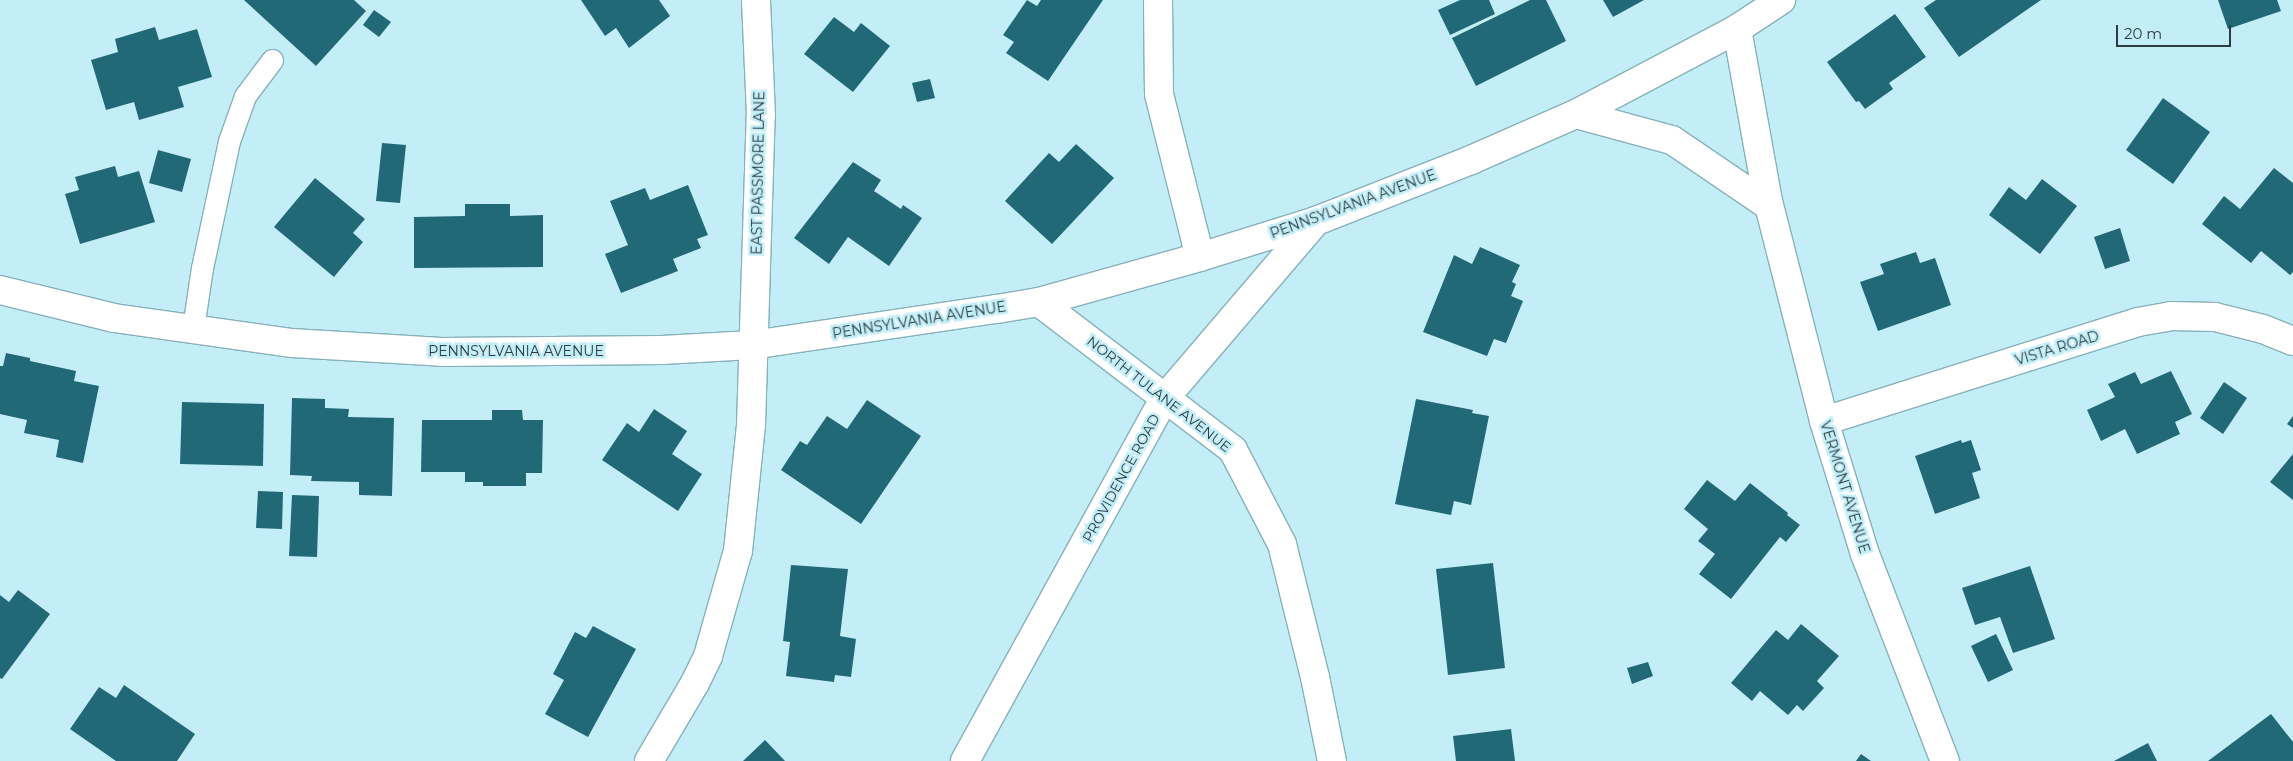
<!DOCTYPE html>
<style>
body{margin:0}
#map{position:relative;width:2293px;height:761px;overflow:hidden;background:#c3eef8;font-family:Montserrat,sans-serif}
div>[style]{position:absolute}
.building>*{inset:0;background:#226978}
.roads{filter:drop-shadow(1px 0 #87b1ba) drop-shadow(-1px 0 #87b1ba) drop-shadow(0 1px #87b1ba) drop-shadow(0 -1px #87b1ba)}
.service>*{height:21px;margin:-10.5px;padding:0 10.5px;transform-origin:10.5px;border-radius:10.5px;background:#fff}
.minor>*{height:28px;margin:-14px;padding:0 14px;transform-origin:14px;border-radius:14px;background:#fff}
.tertiary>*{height:28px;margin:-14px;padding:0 14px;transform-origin:14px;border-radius:14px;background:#fff}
span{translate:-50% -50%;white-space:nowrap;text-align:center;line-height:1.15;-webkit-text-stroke:5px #c3eef8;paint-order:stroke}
.street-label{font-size:14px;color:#2b3d41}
.scale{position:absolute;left:2116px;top:25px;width:115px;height:22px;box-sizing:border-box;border:2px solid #2b3d41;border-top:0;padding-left:6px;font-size:15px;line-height:18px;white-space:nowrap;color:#2b3d41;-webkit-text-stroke:4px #c3eef8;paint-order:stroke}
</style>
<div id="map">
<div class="building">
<i style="clip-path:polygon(244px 0,354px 0,366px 11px,316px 66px)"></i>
<i style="clip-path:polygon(581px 0,659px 0,670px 16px,629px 48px,616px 28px,605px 36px)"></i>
<i style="clip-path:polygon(1027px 0,1037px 6px,1041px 0,1103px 0,1048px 81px,1006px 53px,1014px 42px,1003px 35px)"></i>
<i style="clip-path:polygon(1460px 0,1489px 0,1495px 14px,1450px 35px,1438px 10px)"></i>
<i style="clip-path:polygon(1530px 0,1546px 0,1566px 41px,1476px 86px,1452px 38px)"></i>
<i style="clip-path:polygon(1603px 0,1644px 0,1613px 17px)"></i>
<i style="clip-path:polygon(1936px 0,2041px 0,1959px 57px,1924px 8px)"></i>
<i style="clip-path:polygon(2218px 0,2277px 0,2281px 11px,2228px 29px)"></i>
<i style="clip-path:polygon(374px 10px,391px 22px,379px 37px,363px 25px)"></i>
<i style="clip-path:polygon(1895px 14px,1926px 57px,1889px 83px,1893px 89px,1865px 109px,1859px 101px,1856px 102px,1827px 62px)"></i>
<i style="clip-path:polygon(834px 17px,854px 32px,861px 23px,890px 46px,853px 92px,804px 54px)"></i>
<i style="clip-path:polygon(155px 27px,159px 40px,197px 29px,212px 77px,178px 87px,184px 107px,139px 120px,134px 102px,106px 110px,91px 60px,118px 52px,115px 39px)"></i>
<i style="clip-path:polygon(930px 79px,935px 98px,917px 102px,912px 83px)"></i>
<i style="clip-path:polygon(2163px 98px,2210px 132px,2173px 184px,2126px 150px)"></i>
<i style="clip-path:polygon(382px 143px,406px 145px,400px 203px,376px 201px)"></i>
<i style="clip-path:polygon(1076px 144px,1114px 178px,1052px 244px,1005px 201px,1049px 153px,1059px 162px)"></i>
<i style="clip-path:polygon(158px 150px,191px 159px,182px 192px,149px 183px)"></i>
<i style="clip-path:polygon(853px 162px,881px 180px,874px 191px,901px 209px,903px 205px,922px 218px,889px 266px,848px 237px,829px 264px,794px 238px)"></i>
<i style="clip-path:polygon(115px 166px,118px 177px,139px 171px,155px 222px,80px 244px,65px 194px,79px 190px,75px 177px)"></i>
<i style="clip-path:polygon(2274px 168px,2293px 183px,2293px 272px,2290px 275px,2261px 251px,2251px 263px,2202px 224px,2224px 196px,2240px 209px)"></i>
<i style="clip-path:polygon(315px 178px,365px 219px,353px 233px,363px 242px,334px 277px,274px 227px)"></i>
<i style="clip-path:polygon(2042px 179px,2077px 206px,2040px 254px,1989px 215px,2009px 187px,2026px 200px)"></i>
<i style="clip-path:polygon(688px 185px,708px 235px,697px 239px,701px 248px,673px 259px,678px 271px,621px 293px,605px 254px,628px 245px,610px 201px,645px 188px,650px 200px)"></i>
<i style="clip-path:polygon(465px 204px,510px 204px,510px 216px,543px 215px,543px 267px,414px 268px,414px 217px,465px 216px)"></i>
<i style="clip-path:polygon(2120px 228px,2130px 261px,2105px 269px,2094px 237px)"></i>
<i style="clip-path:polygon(1480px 247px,1520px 265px,1512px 282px,1516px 284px,1511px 296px,1523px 301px,1506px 343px,1494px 339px,1487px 356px,1423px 332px,1454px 255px,1472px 264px)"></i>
<i style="clip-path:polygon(1916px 252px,1920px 263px,1935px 258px,1951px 305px,1878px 331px,1860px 282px,1884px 274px,1880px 264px)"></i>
<i style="clip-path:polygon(6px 353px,30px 358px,30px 361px,76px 371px,74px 381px,99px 386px,83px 463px,56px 457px,59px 440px,24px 433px,27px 420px,0 414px,0 366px,3px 366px)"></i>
<i style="clip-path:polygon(2171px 371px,2192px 414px,2175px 422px,2180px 434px,2137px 454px,2125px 429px,2101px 441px,2087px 410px,2115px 397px,2108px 384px,2135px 372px,2141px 384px)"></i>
<i style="clip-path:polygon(2224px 382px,2247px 398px,2223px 434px,2200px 418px)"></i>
<i style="clip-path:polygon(292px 398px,325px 399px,325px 408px,349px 409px,348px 417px,394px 418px,392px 496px,359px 495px,359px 482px,311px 481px,312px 476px,290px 475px)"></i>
<i style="clip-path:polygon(1416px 399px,1473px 410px,1472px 413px,1489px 416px,1471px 505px,1454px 501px,1451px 515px,1395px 504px)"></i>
<i style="clip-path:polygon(867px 400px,921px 436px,861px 524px,781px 470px,800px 441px,807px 445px,827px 416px,847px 429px)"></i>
<i style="clip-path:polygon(182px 402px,264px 404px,263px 466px,180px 464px)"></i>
<i style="clip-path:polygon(654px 409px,687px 431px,672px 454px,702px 474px,678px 511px,602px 460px,627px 423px,639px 432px)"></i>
<i style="clip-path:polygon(492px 410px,522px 410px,523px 420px,543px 420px,542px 473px,526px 473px,526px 486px,483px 486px,483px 482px,465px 482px,465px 472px,421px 472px,422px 420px,492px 420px)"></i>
<i style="clip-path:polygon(2293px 416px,2293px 428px,2287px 424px)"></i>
<i style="clip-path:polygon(1961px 440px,1962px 443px,1971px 440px,1981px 470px,1972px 473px,1980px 498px,1935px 514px,1915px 456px)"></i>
<i style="clip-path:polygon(2293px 454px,2293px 500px,2270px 482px)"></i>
<i style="clip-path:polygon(1707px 480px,1735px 501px,1750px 483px,1788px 513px,1787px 515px,1800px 525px,1786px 542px,1780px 537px,1731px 599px,1699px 574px,1715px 554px,1698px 541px,1708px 529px,1684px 509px)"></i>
<i style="clip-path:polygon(258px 491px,283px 492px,282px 529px,256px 528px)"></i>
<i style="clip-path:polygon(292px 495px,319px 496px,317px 557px,289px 556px)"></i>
<i style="clip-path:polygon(1493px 563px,1505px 668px,1448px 675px,1436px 569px)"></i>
<i style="clip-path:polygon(791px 565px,848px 569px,840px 636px,856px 639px,851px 677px,835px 675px,834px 682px,786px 676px,790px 642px,783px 641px)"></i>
<i style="clip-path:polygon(2030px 566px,2055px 639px,2013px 653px,2000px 617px,1975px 625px,1962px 588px)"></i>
<i style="clip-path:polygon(18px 590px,50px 614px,2px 679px,0 678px,0 595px,9px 602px)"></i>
<i style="clip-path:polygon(1801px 624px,1839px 656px,1817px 681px,1824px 688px,1803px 711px,1797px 705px,1788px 715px,1760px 691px,1752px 701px,1731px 683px,1776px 630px,1788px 640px)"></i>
<i style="clip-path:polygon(593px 626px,636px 649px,588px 737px,545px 714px,564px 680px,553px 674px,575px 632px,586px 638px)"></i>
<i style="clip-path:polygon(1996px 634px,2013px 670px,1988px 682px,1971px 646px)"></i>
<i style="clip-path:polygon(1648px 662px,1653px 676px,1632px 684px,1627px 668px)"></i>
<i style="clip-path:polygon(124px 685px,195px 734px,177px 761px,116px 761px,70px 729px,99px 687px,116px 698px)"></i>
<i style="clip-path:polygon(2271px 714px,2293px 742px,2293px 761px,2208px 761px)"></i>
<i style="clip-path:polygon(1511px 729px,1515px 761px,1456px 761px,1453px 736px)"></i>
<i style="clip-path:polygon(765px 740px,785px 761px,743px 761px)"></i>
<i style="clip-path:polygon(2148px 743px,2157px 761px,2114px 761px)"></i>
<i style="clip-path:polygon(1861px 754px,1871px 761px,1856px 761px)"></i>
</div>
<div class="roads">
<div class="service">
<i style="left:193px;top:328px;width:61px;rotate:-81.5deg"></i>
<i style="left:202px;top:268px;width:130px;rotate:-78deg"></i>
<i style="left:229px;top:141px;width:48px;rotate:-70.4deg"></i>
<i style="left:245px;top:96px;width:45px;rotate:-53.1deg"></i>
</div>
<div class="minor">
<i style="left:1158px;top:0;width:94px;rotate:89.4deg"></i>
<i style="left:1159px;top:94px;width:168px;rotate:75.9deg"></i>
<i style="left:1824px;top:421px;width:329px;rotate:-17.5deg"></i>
<i style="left:2138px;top:322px;width:34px;rotate:-10deg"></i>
<i style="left:2171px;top:316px;width:44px;rotate:1.3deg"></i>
<i style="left:2215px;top:317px;width:49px;rotate:14deg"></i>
<i style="left:2263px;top:329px;width:32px;rotate:22deg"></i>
<i style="left:649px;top:761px;width:91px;rotate:-59.5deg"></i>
<i style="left:695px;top:683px;width:30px;rotate:-64deg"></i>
<i style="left:708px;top:656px;width:109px;rotate:-74.1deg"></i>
<i style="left:738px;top:551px;width:127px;rotate:-84.1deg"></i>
<i style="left:751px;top:425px;width:310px;rotate:-88.2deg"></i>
<i style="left:761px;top:115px;width:115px;rotate:-92.5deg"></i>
</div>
<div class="tertiary">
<i style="left:1737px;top:29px;width:175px;rotate:79.8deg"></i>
<i style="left:1768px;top:201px;width:227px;rotate:75.7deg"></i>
<i style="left:1824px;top:421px;width:139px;rotate:72.9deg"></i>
<i style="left:1865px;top:554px;width:222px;rotate:68.9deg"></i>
<i style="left:1576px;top:114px;width:99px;rotate:15.2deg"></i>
<i style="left:1672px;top:140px;width:117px;rotate:34.2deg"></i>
<i style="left:0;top:290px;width:117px;rotate:13.8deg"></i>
<i style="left:114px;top:318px;width:180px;rotate:8deg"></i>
<i style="left:292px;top:343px;width:150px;rotate:3.4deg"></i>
<i style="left:442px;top:352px;width:220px;rotate:-0.5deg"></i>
<i style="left:662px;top:350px;width:90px;rotate:-3.2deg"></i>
<i style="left:752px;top:345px;width:248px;rotate:-8.4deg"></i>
<i style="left:997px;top:309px;width:43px;rotate:-9.5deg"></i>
<i style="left:1039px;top:302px;width:167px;rotate:-15.6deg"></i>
<i style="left:1200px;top:257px;width:121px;rotate:-17.2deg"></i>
<i style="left:1316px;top:221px;width:167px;rotate:-21.5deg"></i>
<i style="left:1471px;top:160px;width:115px;rotate:-23.7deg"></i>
<i style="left:1576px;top:114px;width:182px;rotate:-27.8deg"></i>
<i style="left:1737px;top:29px;width:53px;rotate:-33.4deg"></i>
<i style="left:1039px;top:302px;width:244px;rotate:37.3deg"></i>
<i style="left:1233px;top:450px;width:106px;rotate:62.5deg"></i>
<i style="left:1282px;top:544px;width:137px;rotate:76.1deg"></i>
<i style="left:1315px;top:677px;width:86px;rotate:78.6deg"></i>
<i style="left:965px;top:761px;width:413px;rotate:-61.2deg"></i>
<i style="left:1164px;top:399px;width:234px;rotate:-49.5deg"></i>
</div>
</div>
<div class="street-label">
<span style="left:758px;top:173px;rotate:-89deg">EAST PASSMORE LANE</span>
<span style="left:1353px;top:204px;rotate:-20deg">PENNSYLVANIA AVENUE</span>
<span style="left:919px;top:320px;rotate:-9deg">PENNSYLVANIA AVENUE</span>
<span style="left:2057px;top:348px;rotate:-17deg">VISTA ROAD</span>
<span style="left:516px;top:351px">PENNSYLVANIA AVENUE</span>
<span style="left:1159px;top:394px;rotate:38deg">NORTH TULANE AVENUE</span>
<span style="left:1121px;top:478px;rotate:-61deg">PROVIDENCE ROAD</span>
<span style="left:1845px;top:487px;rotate:73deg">VERMONT AVENUE</span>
</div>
<div class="scale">20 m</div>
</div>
